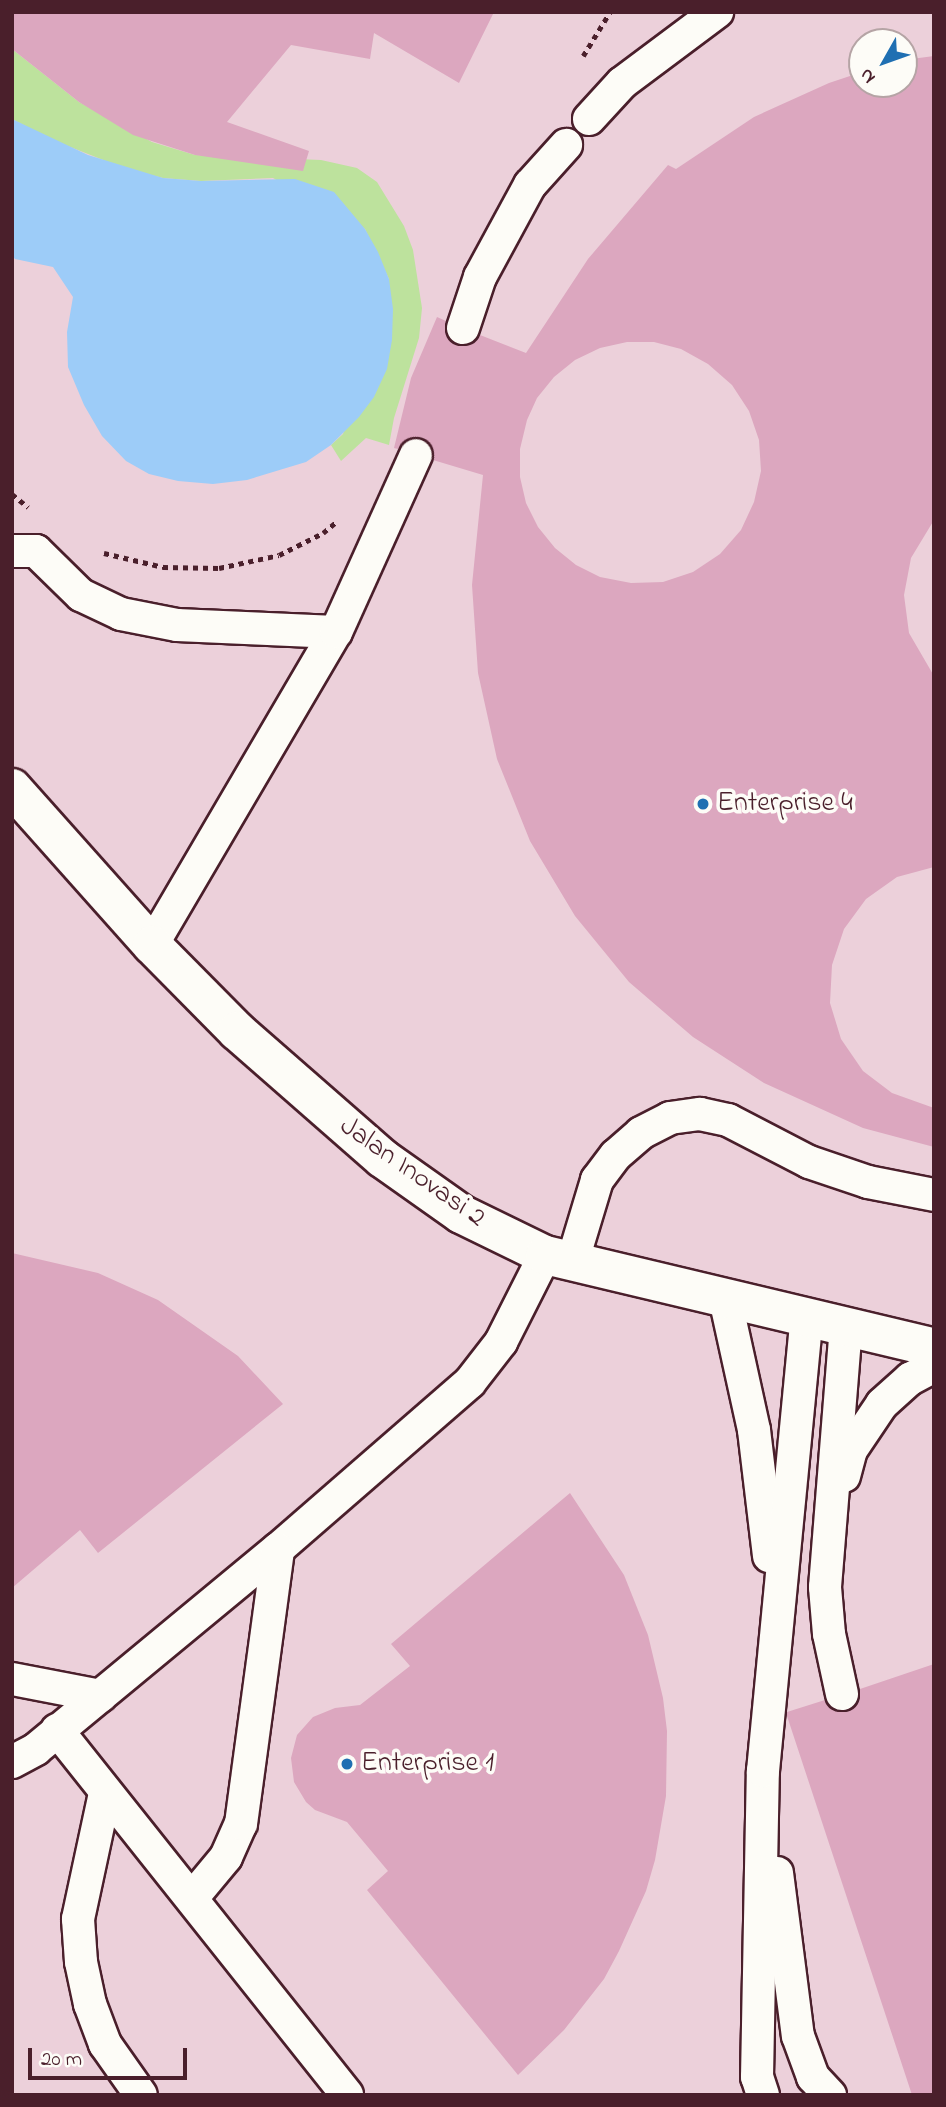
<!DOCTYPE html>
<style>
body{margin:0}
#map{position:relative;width:946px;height:2107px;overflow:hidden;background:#f3e2e6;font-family:"Indie Flower",sans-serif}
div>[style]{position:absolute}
.built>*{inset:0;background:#ecd0da}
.green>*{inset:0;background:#bde29d}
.water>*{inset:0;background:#9dccf8}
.building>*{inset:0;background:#dca7bf}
.path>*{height:4.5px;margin-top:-2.25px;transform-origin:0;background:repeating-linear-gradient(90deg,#4a1f2b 0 5px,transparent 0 10px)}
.roads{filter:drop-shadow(2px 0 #4a1f2b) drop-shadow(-2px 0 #4a1f2b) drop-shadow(0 2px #4a1f2b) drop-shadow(0 -2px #4a1f2b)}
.service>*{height:32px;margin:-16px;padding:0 16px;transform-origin:16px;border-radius:16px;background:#fdfcf7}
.minor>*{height:38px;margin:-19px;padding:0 19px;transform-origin:19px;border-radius:19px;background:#fdfcf7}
.dots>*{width:19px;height:19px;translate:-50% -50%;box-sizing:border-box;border:4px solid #fdfcf7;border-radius:50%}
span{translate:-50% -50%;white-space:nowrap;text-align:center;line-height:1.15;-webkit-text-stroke:7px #fdfcf7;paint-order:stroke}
.poi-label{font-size:28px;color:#4a1f2b}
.left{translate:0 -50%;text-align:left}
.street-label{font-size:28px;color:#4a1f2b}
.frame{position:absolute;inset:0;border:14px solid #4a1f2b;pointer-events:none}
.north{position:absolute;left:848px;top:28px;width:70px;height:70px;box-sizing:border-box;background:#fdfcf7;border:2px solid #b5a4a5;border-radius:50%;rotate:230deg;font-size:19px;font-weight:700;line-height:28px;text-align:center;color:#4a1f2b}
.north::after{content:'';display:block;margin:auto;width:24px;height:32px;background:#1f6fb2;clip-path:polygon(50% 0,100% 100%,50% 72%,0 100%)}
.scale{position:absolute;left:28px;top:2048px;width:159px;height:32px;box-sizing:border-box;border:4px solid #4a1f2b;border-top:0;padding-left:9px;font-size:21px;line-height:24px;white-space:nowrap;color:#4a1f2b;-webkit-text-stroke:5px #fdfcf7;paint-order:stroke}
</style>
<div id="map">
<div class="built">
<i style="clip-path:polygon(evenodd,12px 12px,934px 12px,934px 2095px,12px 2095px,12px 12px,862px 42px,904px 42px,904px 84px,862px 84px,862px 42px)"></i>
</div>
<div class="green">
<i style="clip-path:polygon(12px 49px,79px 102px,152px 142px,195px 155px,321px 160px,357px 168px,377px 182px,404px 226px,413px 250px,422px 308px,419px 338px,394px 418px,389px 445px,366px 438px,341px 461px,331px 445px,343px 434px,389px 279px,365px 229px,273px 178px,201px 181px,163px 178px,126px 169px,50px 139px,12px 119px)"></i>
</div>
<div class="water">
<i style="clip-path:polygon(12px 119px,88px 155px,163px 178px,201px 181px,295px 179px,334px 192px,365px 229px,378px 252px,389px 279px,393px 309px,392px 340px,387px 369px,374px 397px,359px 417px,331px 445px,306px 462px,247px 480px,213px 484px,178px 481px,149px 474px,126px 461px,102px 436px,84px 405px,68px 367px,67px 332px,73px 297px,53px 267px,15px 259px,12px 255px)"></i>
</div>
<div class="building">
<i style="clip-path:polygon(12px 12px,494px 12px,459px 83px,374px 33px,370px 59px,291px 45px,227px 122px,309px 151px,303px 171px,195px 155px,133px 135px,79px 102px,12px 49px)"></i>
<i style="clip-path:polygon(evenodd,934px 56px,934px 520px,911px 558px,904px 595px,909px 633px,934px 676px,934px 867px,897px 877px,866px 899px,844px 929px,832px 965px,830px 1003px,841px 1039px,863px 1071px,892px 1093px,934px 1108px,934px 1147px,863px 1128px,764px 1083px,693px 1037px,629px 982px,575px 916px,530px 841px,497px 759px,478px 673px,472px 585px,483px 475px,433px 460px,431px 445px,423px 438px,414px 437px,405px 441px,398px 449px,394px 448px,411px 378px,437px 317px,446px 321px,445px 332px,457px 345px,467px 346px,480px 335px,526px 353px,588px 259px,668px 165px,676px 169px,754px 117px,829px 83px,862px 72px,862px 84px,904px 84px,904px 60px,934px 56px,627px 342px,654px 342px,681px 349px,708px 364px,732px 385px,749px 411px,759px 440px,761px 471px,754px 502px,741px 530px,720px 554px,693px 572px,663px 582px,631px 583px,600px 577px,576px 565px,555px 548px,538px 527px,526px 503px,520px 477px,520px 449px,527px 420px,537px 398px,554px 377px,575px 360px,600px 348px,627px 342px)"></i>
<i style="clip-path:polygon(12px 1253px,98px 1273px,158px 1300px,238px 1356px,283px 1404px,98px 1553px,80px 1530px,12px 1588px)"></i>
<i style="clip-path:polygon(570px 1493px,624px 1575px,648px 1635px,663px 1698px,667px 1731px,666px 1796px,655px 1860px,646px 1891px,619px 1951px,604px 1979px,564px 2030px,518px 2075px,367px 1890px,388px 1871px,347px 1822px,315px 1810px,306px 1802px,294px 1782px,291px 1758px,297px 1735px,313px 1717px,335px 1708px,360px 1705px,410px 1666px,391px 1644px)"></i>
<i style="clip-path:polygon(934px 1664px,934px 2095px,912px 2095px,787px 1716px,787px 1712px,825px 1700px,836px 1711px,847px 1712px,859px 1700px,860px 1689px)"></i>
</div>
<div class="path">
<i style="left:583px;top:56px;width:52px;rotate:-58.5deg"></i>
<i style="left:12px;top:494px;width:21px;rotate:39deg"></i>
<i style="left:104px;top:553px;width:61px;rotate:13.3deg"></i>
<i style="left:163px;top:567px;width:56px;rotate:1deg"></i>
<i style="left:219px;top:568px;width:61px;rotate:-12.2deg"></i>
<i style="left:279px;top:555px;width:49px;rotate:-26.6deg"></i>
<i style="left:323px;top:533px;width:16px;rotate:-40deg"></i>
</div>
<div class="roads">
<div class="service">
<i style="left:589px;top:119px;width:49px;rotate:-47.5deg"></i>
<i style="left:622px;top:83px;width:119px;rotate:-36.8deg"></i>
<i style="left:463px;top:328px;width:54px;rotate:-71.6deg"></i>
<i style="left:480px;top:277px;width:105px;rotate:-61.5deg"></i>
<i style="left:530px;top:185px;width:54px;rotate:-48deg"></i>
<i style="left:12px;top:551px;width:24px"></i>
<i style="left:36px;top:551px;width:63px;rotate:44.4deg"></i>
<i style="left:81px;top:595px;width:44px;rotate:25.4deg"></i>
<i style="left:121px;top:614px;width:57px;rotate:11.1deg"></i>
<i style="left:177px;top:625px;width:159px;rotate:2.5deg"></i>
<i style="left:152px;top:945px;width:363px;rotate:-59.6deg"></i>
<i style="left:336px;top:632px;width:194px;rotate:-65.7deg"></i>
<i style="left:572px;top:1263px;width:87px;rotate:-73.2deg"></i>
<i style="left:597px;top:1180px;width:31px;rotate:-53deg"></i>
<i style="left:616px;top:1155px;width:33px;rotate:-41deg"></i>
<i style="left:641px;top:1133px;width:33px;rotate:-27deg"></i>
<i style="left:670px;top:1118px;width:30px;rotate:-8deg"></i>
<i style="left:700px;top:1114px;width:29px;rotate:12deg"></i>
<i style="left:728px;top:1120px;width:91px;rotate:27.4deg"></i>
<i style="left:809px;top:1162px;width:62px;rotate:18.7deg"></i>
<i style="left:868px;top:1182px;width:67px;rotate:11.1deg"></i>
<i style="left:725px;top:1298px;width:135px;rotate:77.6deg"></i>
<i style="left:754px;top:1430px;width:127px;rotate:83.2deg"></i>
<i style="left:844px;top:1476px;width:27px;rotate:-75deg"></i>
<i style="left:851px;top:1450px;width:55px;rotate:-56deg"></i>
<i style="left:882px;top:1404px;width:38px;rotate:-42deg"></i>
<i style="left:910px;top:1379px;width:27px;rotate:-28deg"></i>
<i style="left:12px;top:1679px;width:90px;rotate:10.9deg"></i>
<i style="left:842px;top:1694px;width:61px;rotate:-102.2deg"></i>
<i style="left:829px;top:1634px;width:47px;rotate:-94.9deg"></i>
<i style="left:825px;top:1587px;width:261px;rotate:-85.4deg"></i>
<i style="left:57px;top:1730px;width:466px;rotate:51.5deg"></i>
<i style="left:12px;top:1762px;width:27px;rotate:-28deg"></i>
<i style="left:36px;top:1749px;width:314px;rotate:-39.6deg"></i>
<i style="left:278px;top:1549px;width:254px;rotate:-41deg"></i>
<i style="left:470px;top:1382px;width:51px;rotate:-52.2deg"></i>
<i style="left:501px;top:1342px;width:97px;rotate:-63.2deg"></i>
<i style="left:105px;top:1793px;width:129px;rotate:102.1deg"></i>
<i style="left:78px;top:1919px;width:43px;rotate:86deg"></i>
<i style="left:81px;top:1962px;width:43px;rotate:77.9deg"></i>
<i style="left:90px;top:2004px;width:43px;rotate:69.4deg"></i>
<i style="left:105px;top:2044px;width:62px;rotate:54.8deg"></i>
<i style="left:777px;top:1873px;width:164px;rotate:82.7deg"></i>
<i style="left:798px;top:2036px;width:44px;rotate:69.9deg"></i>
<i style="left:813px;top:2077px;width:25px;rotate:47deg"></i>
<i style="left:192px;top:1898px;width:53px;rotate:-50.3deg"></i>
<i style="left:226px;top:1857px;width:36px;rotate:-66deg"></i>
<i style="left:241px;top:1824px;width:277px;rotate:-82.3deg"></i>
<i style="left:763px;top:2095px;width:19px;rotate:-108deg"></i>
<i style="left:757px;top:2077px;width:306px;rotate:-88.9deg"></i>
<i style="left:763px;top:1771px;width:455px;rotate:-84.5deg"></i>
</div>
<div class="minor">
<i style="left:12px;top:788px;width:210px;rotate:48.3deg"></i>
<i style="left:152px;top:945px;width:121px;rotate:45.3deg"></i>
<i style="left:237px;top:1031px;width:193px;rotate:41.2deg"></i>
<i style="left:382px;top:1158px;width:97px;rotate:35.3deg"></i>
<i style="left:461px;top:1214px;width:93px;rotate:26deg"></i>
<i style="left:545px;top:1255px;width:400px;rotate:13.4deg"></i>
</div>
</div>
<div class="dots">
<i style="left:703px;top:804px;background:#1f6fb2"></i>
<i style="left:347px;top:1764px;background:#1f6fb2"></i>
</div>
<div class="poi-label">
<span class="left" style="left:717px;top:804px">Enterprise 4</span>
<span class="left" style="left:361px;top:1764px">Enterprise 1</span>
</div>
<div class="street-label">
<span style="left:412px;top:1173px;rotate:35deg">Jalan Inovasi 2</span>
</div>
<div class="frame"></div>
<div class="north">N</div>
<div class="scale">20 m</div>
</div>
